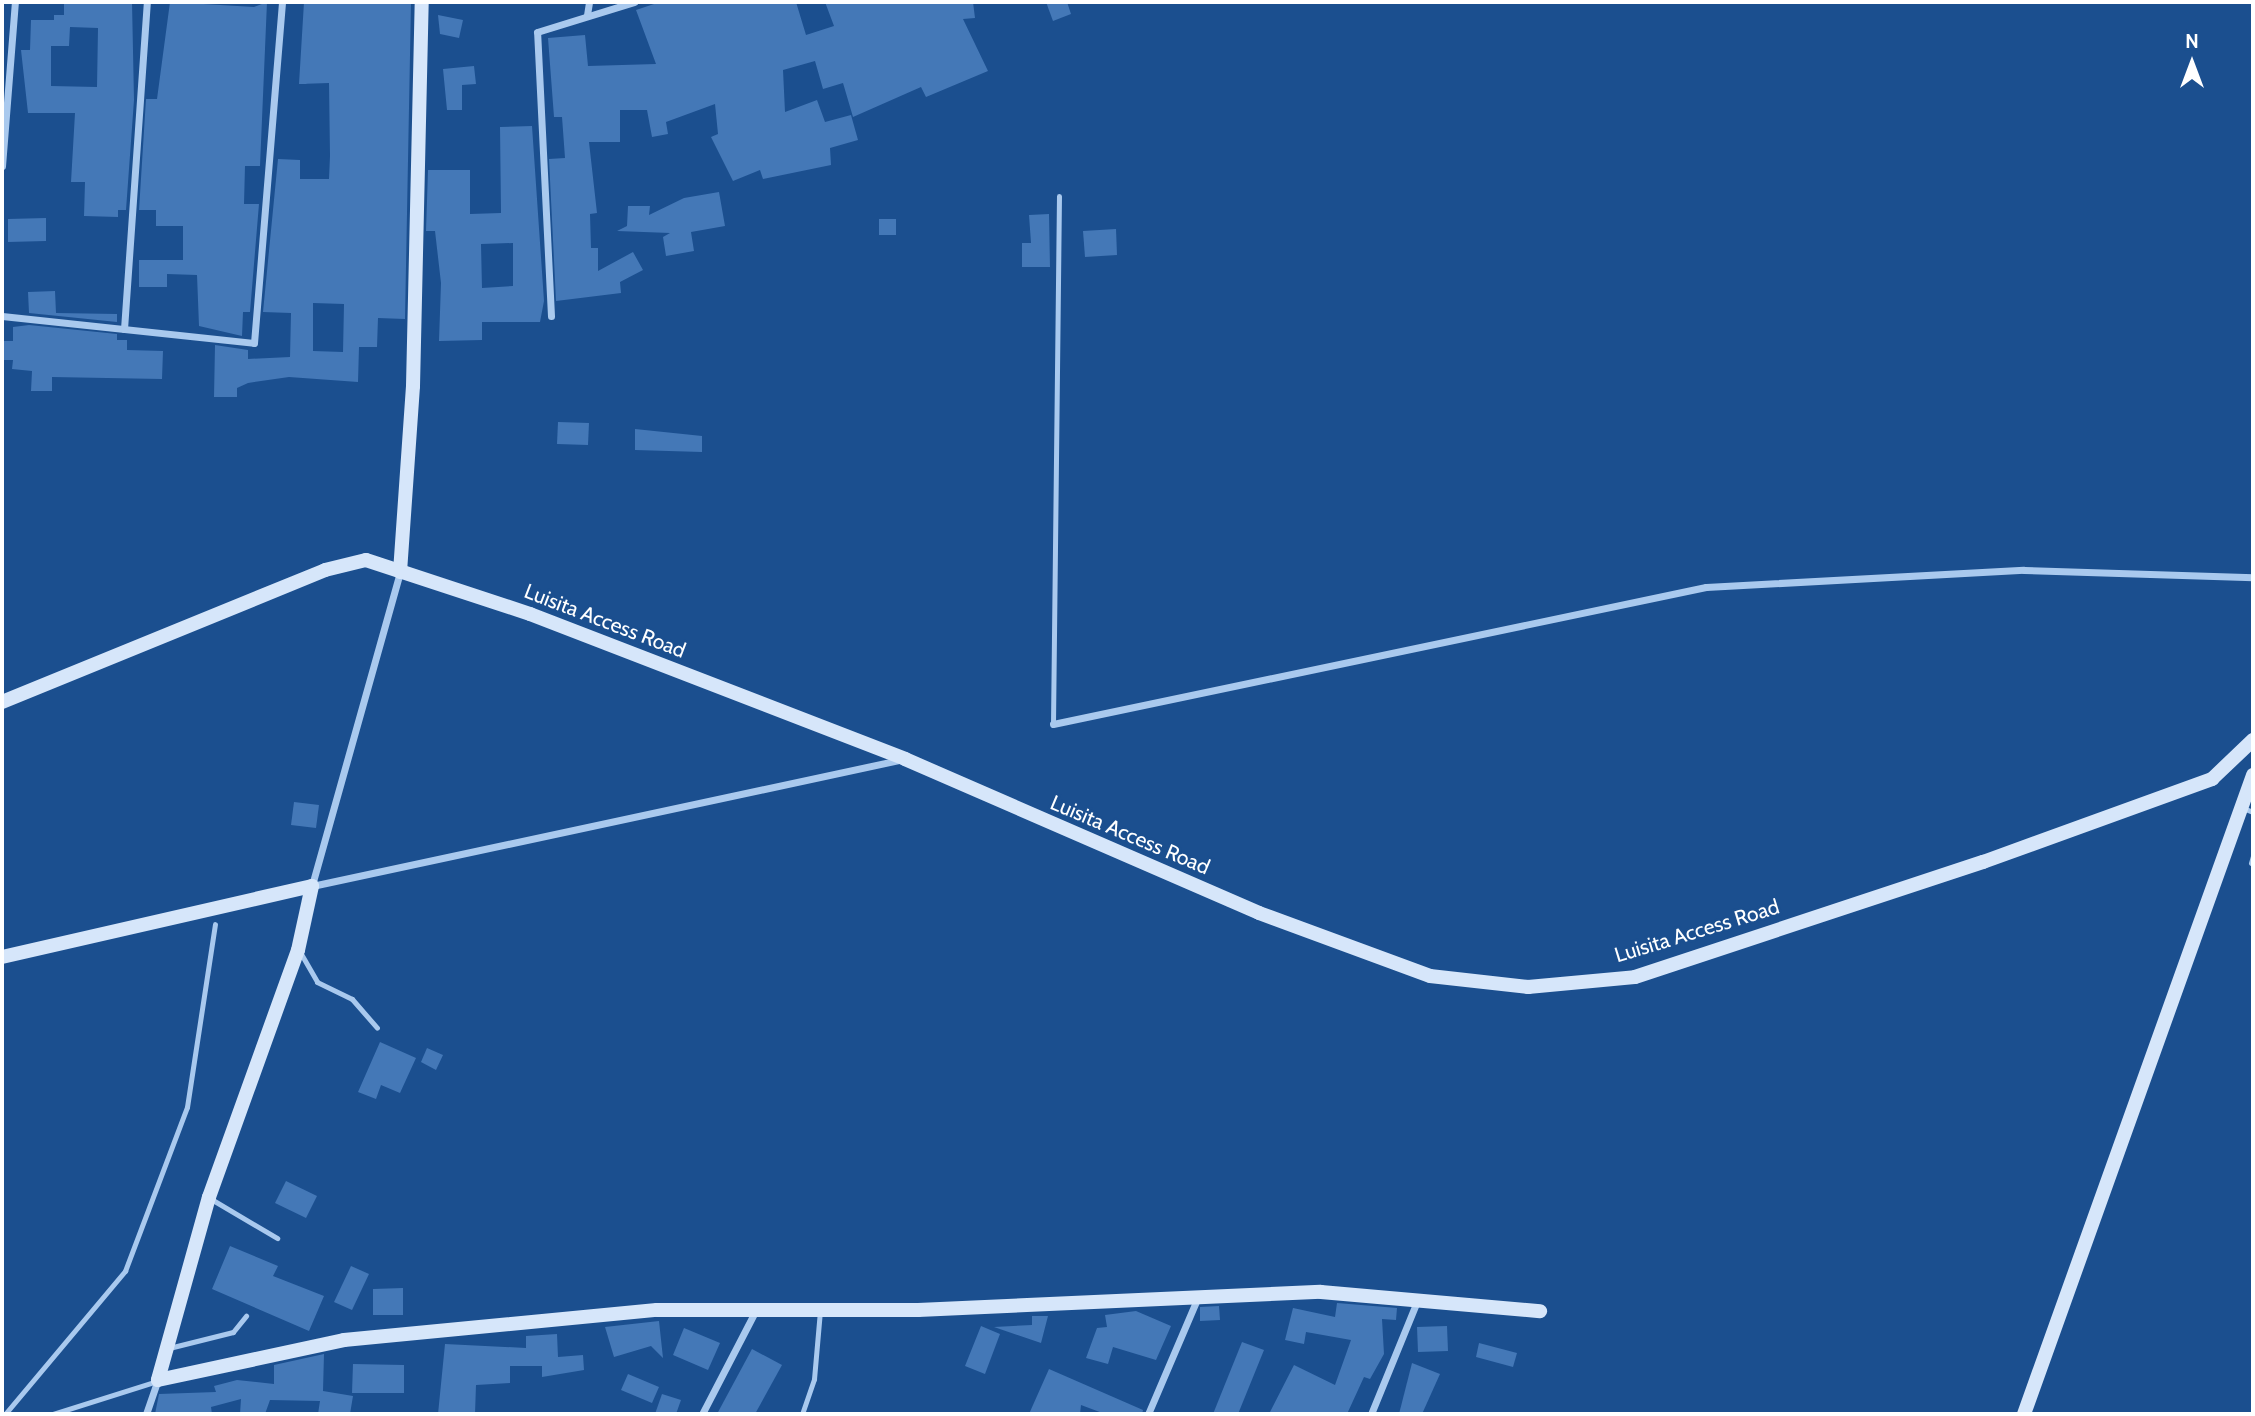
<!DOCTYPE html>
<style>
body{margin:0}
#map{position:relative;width:2255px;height:1416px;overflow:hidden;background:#1b4f8f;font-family:Cabin,sans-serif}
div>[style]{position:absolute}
.building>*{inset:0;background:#4478b7}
.lane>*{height:5px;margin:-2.5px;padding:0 2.5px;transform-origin:2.5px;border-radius:2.5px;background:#a9c9ee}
.street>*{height:7px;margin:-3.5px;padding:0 3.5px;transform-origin:3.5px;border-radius:3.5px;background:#a9c9ee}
.secondary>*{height:14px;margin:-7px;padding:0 7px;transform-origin:7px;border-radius:7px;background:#d6e6fa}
span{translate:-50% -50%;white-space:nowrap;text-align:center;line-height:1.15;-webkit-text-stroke:5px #1b4f8f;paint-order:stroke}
.street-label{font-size:21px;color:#fff}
.frame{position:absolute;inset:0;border:4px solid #fff;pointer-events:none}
.north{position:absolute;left:2157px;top:28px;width:70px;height:70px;-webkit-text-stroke:5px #1b4f8f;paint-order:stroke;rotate:0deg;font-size:19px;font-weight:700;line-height:28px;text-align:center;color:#fff}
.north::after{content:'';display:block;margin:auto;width:24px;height:32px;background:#fff;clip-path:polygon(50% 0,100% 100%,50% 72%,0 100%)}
</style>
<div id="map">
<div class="building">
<i style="clip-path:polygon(evenodd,64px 2px,132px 2px,134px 100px,126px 210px,118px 210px,118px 217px,84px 216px,85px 182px,71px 182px,75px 113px,28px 113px,21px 50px,30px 50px,31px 20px,54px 20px,54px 15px,64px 15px,64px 2px,70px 27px,98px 28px,97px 87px,51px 86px,51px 46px,69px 46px,70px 27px)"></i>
<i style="clip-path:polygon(170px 2px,254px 7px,267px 2px,260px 166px,245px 166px,244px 204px,259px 204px,250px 312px,243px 312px,242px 336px,199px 326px,197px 275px,167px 274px,167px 287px,139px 287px,139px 260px,183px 260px,183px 226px,156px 226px,156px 210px,139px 210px,146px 99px,157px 99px)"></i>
<i style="clip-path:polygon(evenodd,304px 2px,411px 2px,405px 319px,378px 318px,377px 347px,359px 347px,358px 382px,289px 377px,248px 383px,237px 388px,237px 397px,214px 397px,215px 345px,248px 350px,248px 359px,290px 357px,291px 313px,263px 312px,278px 159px,300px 160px,300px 179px,329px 179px,330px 156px,329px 83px,299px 84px,304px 2px,313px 303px,344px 304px,343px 352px,313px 351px,313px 303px)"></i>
<i style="clip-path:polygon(660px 2px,796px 2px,806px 35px,834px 26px,825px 2px,973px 2px,975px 18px,963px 19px,988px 71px,926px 97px,921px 87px,853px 117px,843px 83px,823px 89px,815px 61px,783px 70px,785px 112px,817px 100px,825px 122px,851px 115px,858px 140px,830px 148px,831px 165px,763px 179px,760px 170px,733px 181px,711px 137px,718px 134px,715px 104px,666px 122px,668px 134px,652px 137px,647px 110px,620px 110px,620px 142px,589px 142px,597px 213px,590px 214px,591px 248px,598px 248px,598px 271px,633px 252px,643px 270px,620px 282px,621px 293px,556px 301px,549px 159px,565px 158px,562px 117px,554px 117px,548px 38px,585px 35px,588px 66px,656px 64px,636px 10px)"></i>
<i style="clip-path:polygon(1046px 2px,1067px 2px,1071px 14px,1053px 21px)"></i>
<i style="clip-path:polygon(438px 15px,463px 20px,459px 38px,440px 34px)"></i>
<i style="clip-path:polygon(474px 66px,476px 84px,462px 85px,462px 110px,447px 110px,443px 69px)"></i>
<i style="clip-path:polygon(evenodd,532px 126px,544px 301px,540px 322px,482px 322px,482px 340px,439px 341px,441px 283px,435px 231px,426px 231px,428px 170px,470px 170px,470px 214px,501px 213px,500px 127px,532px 126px,513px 243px,513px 286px,482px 288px,481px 244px,513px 243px)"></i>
<i style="clip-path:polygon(719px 192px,725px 226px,691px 232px,694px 251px,666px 256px,663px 237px,670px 233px,617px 231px,627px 226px,628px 206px,650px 206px,649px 215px,684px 198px)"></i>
<i style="clip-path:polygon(1049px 214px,1050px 267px,1022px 267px,1022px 243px,1031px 243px,1029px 215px)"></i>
<i style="clip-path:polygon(46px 218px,46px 241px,8px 242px,8px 219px)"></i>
<i style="clip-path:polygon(879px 219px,896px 219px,896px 235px,879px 235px)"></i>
<i style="clip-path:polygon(1116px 229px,1117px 255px,1085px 257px,1083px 231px)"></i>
<i style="clip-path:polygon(55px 291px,56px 313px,117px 314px,117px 322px,29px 313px,28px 292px)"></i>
<i style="clip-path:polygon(29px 325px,117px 334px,117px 340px,127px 340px,127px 350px,163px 351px,162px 379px,52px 377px,52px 391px,31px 391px,32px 371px,12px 369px,13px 360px,2px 360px,2px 341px,13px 341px,13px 327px)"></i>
<i style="clip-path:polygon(558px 422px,589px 423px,588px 445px,557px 444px)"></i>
<i style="clip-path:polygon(635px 429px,702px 436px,702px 452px,635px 450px)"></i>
<i style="clip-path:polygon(294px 802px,319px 805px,316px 828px,291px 825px)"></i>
<i style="clip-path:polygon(380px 1042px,416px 1058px,400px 1093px,381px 1085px,376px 1099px,358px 1092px)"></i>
<i style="clip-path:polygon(427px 1048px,443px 1055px,436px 1070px,421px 1062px)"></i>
<i style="clip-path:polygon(286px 1181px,317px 1196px,306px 1218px,275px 1203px)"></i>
<i style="clip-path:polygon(230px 1246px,278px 1266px,273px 1276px,324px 1296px,309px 1331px,212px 1289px)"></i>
<i style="clip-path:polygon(351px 1266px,369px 1274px,352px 1310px,334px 1302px)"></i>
<i style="clip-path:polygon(403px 1288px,403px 1315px,373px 1315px,373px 1289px)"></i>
<i style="clip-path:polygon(1337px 1303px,1397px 1308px,1396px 1320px,1382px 1319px,1384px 1354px,1370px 1379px,1364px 1377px,1347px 1414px,1269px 1414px,1294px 1365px,1335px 1385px,1351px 1340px,1306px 1332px,1304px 1344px,1285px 1340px,1293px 1308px,1335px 1317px)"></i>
<i style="clip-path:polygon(1219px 1306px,1220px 1320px,1200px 1321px,1200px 1307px)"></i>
<i style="clip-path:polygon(1136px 1311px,1171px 1326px,1156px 1360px,1113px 1347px,1108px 1364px,1086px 1358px,1097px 1328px,1107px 1327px,1105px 1315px)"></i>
<i style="clip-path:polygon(1032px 1316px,1048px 1316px,1041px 1343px,994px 1327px,1032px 1325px)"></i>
<i style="clip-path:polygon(659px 1321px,663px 1358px,651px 1346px,614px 1357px,605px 1327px)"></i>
<i style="clip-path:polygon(981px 1326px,1000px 1334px,985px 1374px,965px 1366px)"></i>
<i style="clip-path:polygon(1447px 1326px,1448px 1351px,1418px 1352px,1417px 1327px)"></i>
<i style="clip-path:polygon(684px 1328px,720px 1343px,708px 1370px,673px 1355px)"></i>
<i style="clip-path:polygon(557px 1334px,558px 1357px,583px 1355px,584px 1370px,542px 1377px,542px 1366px,510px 1366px,510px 1383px,476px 1385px,475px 1414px,438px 1414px,445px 1344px,526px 1348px,526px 1336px)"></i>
<i style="clip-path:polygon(1242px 1342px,1264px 1350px,1238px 1414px,1213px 1414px)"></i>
<i style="clip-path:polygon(1479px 1343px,1517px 1353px,1513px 1367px,1476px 1357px)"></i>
<i style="clip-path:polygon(752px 1349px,782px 1365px,755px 1414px,717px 1414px)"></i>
<i style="clip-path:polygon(324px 1354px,323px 1391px,353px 1396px,350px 1414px,318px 1414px,320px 1401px,270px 1400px,265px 1414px,240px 1414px,241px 1399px,211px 1407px,212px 1414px,155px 1414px,159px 1394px,216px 1392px,214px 1386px,237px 1380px,274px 1384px,274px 1365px)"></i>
<i style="clip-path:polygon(1412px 1363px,1440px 1374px,1422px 1414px,1399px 1414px)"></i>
<i style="clip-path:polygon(353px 1364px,404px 1365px,404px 1393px,352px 1393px)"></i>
<i style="clip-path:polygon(1049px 1369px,1143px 1410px,1142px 1414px,1105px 1414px,1081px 1405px,1080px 1414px,1029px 1414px)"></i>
<i style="clip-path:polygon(628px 1374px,659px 1387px,652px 1403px,621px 1390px)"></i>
<i style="clip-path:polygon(662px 1394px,681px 1400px,676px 1414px,655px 1414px)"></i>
</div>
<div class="lane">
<i style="left:1053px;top:724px;width:528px;rotate:-89.35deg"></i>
<i style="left:2243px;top:808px;width:11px;rotate:22deg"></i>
<i style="left:2251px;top:863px;width:7px;rotate:-74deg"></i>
<i style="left:300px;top:952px;width:34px;rotate:60deg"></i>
<i style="left:317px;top:982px;width:39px;rotate:26deg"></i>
<i style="left:352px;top:999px;width:38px;rotate:49deg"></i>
<i style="left:211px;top:1199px;width:77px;rotate:30.6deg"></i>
<i style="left:169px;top:1348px;width:66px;rotate:-14deg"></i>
<i style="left:233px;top:1332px;width:21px;rotate:-51deg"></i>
<i style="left:5px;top:1414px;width:187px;rotate:-50deg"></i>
<i style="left:125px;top:1271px;width:175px;rotate:-69.3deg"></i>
<i style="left:187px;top:1107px;width:185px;rotate:-81.3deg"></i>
<i style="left:53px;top:1414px;width:109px;rotate:-17.6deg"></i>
<i style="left:802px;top:1414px;width:37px;rotate:-71deg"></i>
<i style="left:814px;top:1379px;width:69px;rotate:-85deg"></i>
</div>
<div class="street">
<i style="left:587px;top:15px;width:13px;rotate:-81deg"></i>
<i style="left:2px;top:166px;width:165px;rotate:-85.5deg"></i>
<i style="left:2px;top:316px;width:253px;rotate:6.1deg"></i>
<i style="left:254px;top:343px;width:342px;rotate:-85.3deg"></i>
<i style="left:551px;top:316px;width:284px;rotate:-92.8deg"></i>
<i style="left:537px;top:32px;width:102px;rotate:-17.2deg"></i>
<i style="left:124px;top:329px;width:328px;rotate:-86deg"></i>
<i style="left:400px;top:572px;width:326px;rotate:105.7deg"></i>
<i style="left:312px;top:886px;width:600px;rotate:-12.11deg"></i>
<i style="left:1053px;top:724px;width:667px;rotate:-11.85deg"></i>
<i style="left:1706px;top:587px;width:318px;rotate:-3.1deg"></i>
<i style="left:2024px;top:570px;width:229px;rotate:1.8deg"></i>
<i style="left:146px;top:1414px;width:36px;rotate:-71deg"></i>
<i style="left:702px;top:1414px;width:117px;rotate:-62.6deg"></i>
<i style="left:1148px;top:1414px;width:125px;rotate:-66.9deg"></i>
<i style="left:1371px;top:1414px;width:122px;rotate:-67.8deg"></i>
</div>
<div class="secondary">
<i style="left:400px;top:572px;width:186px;rotate:-86deg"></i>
<i style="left:413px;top:386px;width:384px;rotate:-88.7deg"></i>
<i style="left:2px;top:702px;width:349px;rotate:-22.2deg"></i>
<i style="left:325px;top:570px;width:42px;rotate:-13.7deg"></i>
<i style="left:366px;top:560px;width:173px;rotate:18.2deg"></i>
<i style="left:530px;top:614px;width:402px;rotate:21.1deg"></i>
<i style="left:905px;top:759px;width:386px;rotate:23.5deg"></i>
<i style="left:1259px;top:913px;width:182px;rotate:20.2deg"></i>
<i style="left:1430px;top:976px;width:99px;rotate:6.4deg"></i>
<i style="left:1528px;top:987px;width:107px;rotate:-5.3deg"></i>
<i style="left:1635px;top:977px;width:367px;rotate:-18.3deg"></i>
<i style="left:1983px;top:862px;width:244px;rotate:-19.9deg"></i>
<i style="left:2212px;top:779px;width:57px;rotate:-43.6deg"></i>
<i style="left:2px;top:957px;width:318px;rotate:-12.9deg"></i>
<i style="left:312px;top:886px;width:66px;rotate:102.3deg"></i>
<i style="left:298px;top:950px;width:263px;rotate:109.8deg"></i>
<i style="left:209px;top:1197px;width:190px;rotate:105.6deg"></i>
<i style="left:158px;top:1380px;width:190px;rotate:-12.1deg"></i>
<i style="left:344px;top:1340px;width:314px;rotate:-5.5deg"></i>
<i style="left:657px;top:1310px;width:261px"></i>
<i style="left:918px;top:1310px;width:403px;rotate:-2.6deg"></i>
<i style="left:1321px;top:1292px;width:220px;rotate:5deg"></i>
<i style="left:2024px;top:1414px;width:679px;rotate:-70.28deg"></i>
</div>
<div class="street-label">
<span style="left:605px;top:621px;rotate:21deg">Luisita Access Road</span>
<span style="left:1130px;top:835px;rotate:23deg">Luisita Access Road</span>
<span style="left:1697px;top:931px;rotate:-17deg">Luisita Access Road</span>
</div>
<div class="frame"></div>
<div class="north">N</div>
</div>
